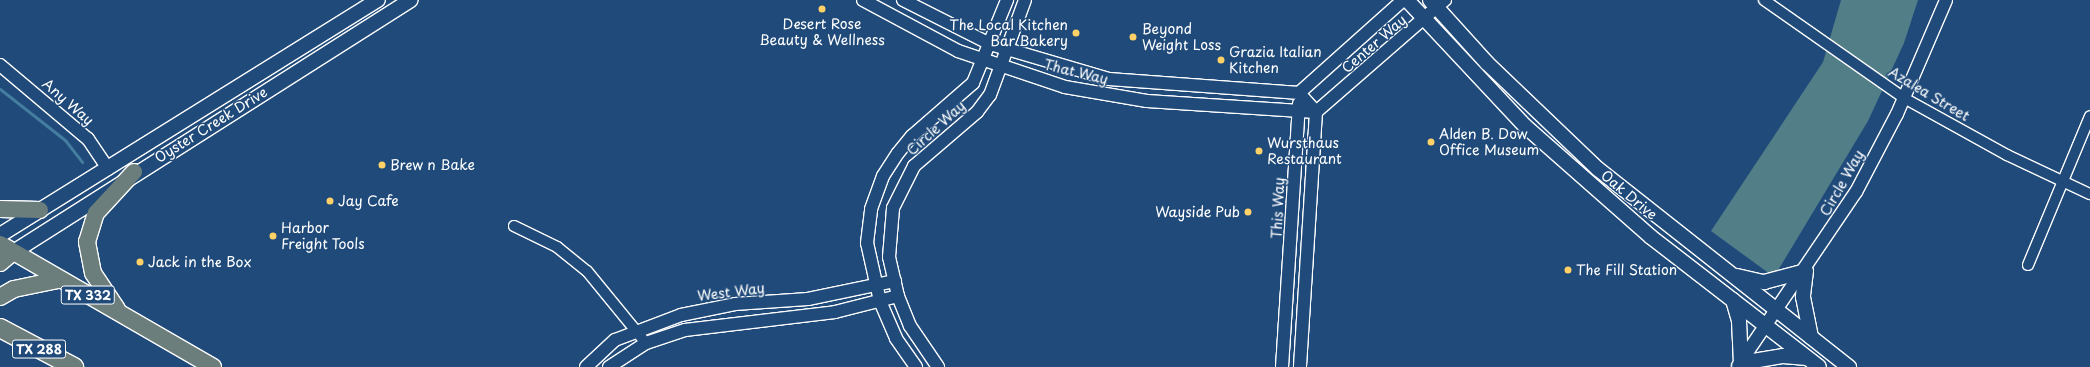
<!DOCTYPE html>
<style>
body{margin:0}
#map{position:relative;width:2090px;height:367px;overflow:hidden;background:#1f4a7a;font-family:"Playpen Sans",sans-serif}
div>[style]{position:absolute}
.green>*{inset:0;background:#527e87}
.stream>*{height:3px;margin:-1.5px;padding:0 1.5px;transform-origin:1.5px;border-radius:1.5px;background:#457da0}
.roads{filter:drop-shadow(1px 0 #fff) drop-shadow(-1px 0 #fff) drop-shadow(0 1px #fff) drop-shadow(0 -1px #fff)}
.minor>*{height:10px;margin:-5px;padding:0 5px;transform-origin:5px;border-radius:5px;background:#1f4a7a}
.tertiary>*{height:12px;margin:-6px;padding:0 6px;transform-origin:6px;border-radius:6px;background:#1f4a7a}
.secondary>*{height:14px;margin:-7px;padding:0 7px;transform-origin:7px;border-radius:7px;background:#1f4a7a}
.primary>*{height:16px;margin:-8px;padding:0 8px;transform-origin:8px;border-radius:8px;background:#6c7e7c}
.motorway>*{height:18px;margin:-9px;padding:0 9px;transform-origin:9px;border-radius:9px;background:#6c7e7c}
.dots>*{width:11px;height:11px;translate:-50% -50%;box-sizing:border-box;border:2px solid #1f4a7a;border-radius:50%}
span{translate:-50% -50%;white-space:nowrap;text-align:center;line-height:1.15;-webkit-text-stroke:3px #1f4a7a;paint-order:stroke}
.shield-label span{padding:1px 3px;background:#1f4a7a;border:1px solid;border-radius:3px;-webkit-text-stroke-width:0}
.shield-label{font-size:13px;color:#fff;font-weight:700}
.poi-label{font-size:14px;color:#fff}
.right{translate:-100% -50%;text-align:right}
.left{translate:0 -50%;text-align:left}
.street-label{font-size:14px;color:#fff}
</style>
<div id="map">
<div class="green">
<i style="clip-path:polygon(1841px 0,1918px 0,1904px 43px,1868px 121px,1774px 277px,1711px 231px,1823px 62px)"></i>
</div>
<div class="stream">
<i style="left:0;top:89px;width:83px;rotate:38.1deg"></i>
<i style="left:65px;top:140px;width:28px;rotate:52deg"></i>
</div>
<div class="roads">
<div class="minor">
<i style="left:1764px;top:0;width:171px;rotate:35deg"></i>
<i style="left:1904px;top:98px;width:118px;rotate:29deg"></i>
<i style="left:2007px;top:155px;width:92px;rotate:25.2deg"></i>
<i style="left:514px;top:226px;width:48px;rotate:26deg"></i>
<i style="left:557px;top:247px;width:38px;rotate:39deg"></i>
<i style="left:587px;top:271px;width:93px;rotate:50.7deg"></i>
<i style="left:2028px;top:265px;width:161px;rotate:-67.4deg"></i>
</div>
<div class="tertiary">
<i style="left:863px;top:0;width:108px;rotate:28.2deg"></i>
<i style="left:958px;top:51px;width:113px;rotate:18.6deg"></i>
<i style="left:1065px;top:87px;width:83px;rotate:9.7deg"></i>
<i style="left:1147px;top:101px;width:169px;rotate:3.7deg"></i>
<i style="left:1316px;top:112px;width:171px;rotate:-41deg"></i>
<i style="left:903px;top:0;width:97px;rotate:26.8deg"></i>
<i style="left:990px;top:44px;width:124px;rotate:16.4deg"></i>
<i style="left:1109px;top:79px;width:191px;rotate:4.2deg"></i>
<i style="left:0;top:65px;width:115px;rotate:40.1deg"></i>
<i style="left:88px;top:139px;width:36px;rotate:56deg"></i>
<i style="left:1299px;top:93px;width:25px;rotate:48deg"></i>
<i style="left:1316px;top:112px;width:256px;rotate:93.6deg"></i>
<i style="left:1299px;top:93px;width:140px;rotate:-41.8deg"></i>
<i style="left:1738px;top:366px;width:210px;rotate:-55.9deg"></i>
<i style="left:1856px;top:192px;width:88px;rotate:-62.3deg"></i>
<i style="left:1897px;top:114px;width:124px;rotate:-66.7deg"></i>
<i style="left:586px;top:367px;width:40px;rotate:-43deg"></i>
<i style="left:615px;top:340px;width:71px;rotate:-20.7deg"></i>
<i style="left:681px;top:315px;width:55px;rotate:-11.5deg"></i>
<i style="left:735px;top:304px;width:73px;rotate:-3.9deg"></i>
<i style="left:808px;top:299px;width:89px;rotate:-11.7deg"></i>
<i style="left:609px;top:367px;width:44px;rotate:-33deg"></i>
<i style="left:646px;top:343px;width:41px;rotate:-18.4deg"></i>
<i style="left:685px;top:330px;width:151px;rotate:-6.8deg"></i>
<i style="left:835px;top:312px;width:65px;rotate:-14.3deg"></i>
<i style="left:916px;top:367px;width:35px;rotate:-125deg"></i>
<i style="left:896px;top:338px;width:40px;rotate:-113.4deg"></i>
<i style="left:880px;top:301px;width:59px;rotate:-102.6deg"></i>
<i style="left:867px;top:243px;width:34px;rotate:-83deg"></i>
<i style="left:871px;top:209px;width:35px;rotate:-70deg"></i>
<i style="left:883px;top:176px;width:27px;rotate:-57deg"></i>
<i style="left:898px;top:153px;width:22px;rotate:-51deg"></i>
<i style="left:912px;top:136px;width:81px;rotate:-41deg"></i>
<i style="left:973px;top:83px;width:90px;rotate:-67.7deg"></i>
<i style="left:938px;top:367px;width:50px;rotate:-124.3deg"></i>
<i style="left:910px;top:326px;width:32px;rotate:-112deg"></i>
<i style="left:898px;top:296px;width:40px;rotate:-103deg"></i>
<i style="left:889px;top:257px;width:49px;rotate:-85.3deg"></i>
<i style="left:893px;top:208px;width:47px;rotate:-63.4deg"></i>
<i style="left:914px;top:166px;width:83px;rotate:-40.6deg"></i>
<i style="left:977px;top:112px;width:21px;rotate:-53deg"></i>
<i style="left:990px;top:95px;width:101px;rotate:-69.8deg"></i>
<i style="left:1282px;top:367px;width:264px;rotate:-86.3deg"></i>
</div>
<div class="secondary">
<i style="left:1407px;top:0;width:173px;rotate:46.9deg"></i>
<i style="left:1525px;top:126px;width:168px;rotate:41.4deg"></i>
<i style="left:1651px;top:237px;width:212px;rotate:37.7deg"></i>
<i style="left:1430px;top:0;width:85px;rotate:47.9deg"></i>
<i style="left:1487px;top:63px;width:153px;rotate:43.7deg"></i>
<i style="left:1598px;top:169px;width:320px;rotate:38.3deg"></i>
<i style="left:0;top:235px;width:445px;rotate:-31.9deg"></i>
<i style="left:12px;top:253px;width:472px;rotate:-32.4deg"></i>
<i style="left:1737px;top:276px;width:28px;rotate:13deg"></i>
<i style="left:1764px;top:282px;width:43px;rotate:-14.7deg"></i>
<i style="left:1806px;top:271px;width:26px;rotate:97deg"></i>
<i style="left:1803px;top:297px;width:41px;rotate:78.7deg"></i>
<i style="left:1733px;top:300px;width:22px;rotate:74deg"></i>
<i style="left:1739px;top:321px;width:42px;rotate:87.3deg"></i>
<i style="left:1741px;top:363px;width:43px;rotate:-9.5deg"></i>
<i style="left:1783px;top:356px;width:24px;rotate:5deg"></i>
</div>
<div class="primary">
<i style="left:0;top:209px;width:40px;rotate:1.4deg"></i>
<i style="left:0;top:244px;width:246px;rotate:30deg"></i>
<i style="left:0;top:263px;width:16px;rotate:-40deg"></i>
<i style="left:0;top:297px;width:16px;rotate:-30deg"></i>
<i style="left:14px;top:289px;width:45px;rotate:-11.6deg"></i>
<i style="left:117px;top:309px;width:43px;rotate:-123.7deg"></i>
<i style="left:93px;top:273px;width:32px;rotate:-101deg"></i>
<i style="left:87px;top:242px;width:30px;rotate:-73deg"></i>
<i style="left:96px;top:213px;width:56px;rotate:-47.2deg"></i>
</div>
<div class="motorway">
<i style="left:0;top:328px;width:84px;rotate:27.8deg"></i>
</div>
</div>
<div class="dots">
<i style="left:822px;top:9px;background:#ffd166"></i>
<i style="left:1076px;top:33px;background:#ffd166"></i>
<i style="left:1133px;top:37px;background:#ffd166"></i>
<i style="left:1221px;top:60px;background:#ffd166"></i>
<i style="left:1431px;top:142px;background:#ffd166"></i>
<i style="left:1259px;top:151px;background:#ffd166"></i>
<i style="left:382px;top:165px;background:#ffd166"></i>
<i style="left:330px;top:201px;background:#ffd166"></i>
<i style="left:1248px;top:212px;background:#ffd166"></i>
<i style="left:273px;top:236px;background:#ffd166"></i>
<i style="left:140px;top:262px;background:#ffd166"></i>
<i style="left:1568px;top:270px;background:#ffd166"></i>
</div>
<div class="shield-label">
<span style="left:88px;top:295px">TX 332</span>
<span style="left:39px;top:349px">TX 288</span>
</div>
<div class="poi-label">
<span style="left:822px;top:32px">Desert Rose<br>Beauty &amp; Wellness</span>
<span class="right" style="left:1068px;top:33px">The Local Kitchen<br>Bar Bakery</span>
<span class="left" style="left:1142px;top:37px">Beyond<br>Weight Loss</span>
<span class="left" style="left:1229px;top:60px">Grazia Italian<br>Kitchen</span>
<span class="left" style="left:1439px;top:142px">Alden B. Dow<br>Office Museum</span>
<span class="left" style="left:1267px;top:151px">Wursthaus<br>Restaurant</span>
<span class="left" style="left:390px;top:165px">Brew n Bake</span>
<span class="left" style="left:338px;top:201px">Jay Cafe</span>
<span class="right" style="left:1240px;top:212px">Wayside Pub</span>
<span class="left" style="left:281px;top:236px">Harbor<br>Freight Tools</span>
<span class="left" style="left:148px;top:262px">Jack in the Box</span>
<span class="left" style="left:1576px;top:270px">The Fill Station</span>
</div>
<div class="street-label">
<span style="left:1374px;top:44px;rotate:-41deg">Center Way</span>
<span style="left:1076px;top:72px;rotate:14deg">That Way</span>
<span style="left:1929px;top:94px;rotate:31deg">Azalea Street</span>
<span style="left:68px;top:102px;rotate:41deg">Any Way</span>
<span style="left:211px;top:125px;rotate:-32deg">Oyster Creek Drive</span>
<span style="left:936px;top:128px;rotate:-42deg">Circle Way</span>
<span style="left:1842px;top:183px;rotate:-60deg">Circle Way</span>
<span style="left:1629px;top:195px;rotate:40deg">Oak Drive</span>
<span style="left:1278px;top:208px;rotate:-87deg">This Way</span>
<span style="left:731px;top:292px;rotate:-7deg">West Way</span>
</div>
</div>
